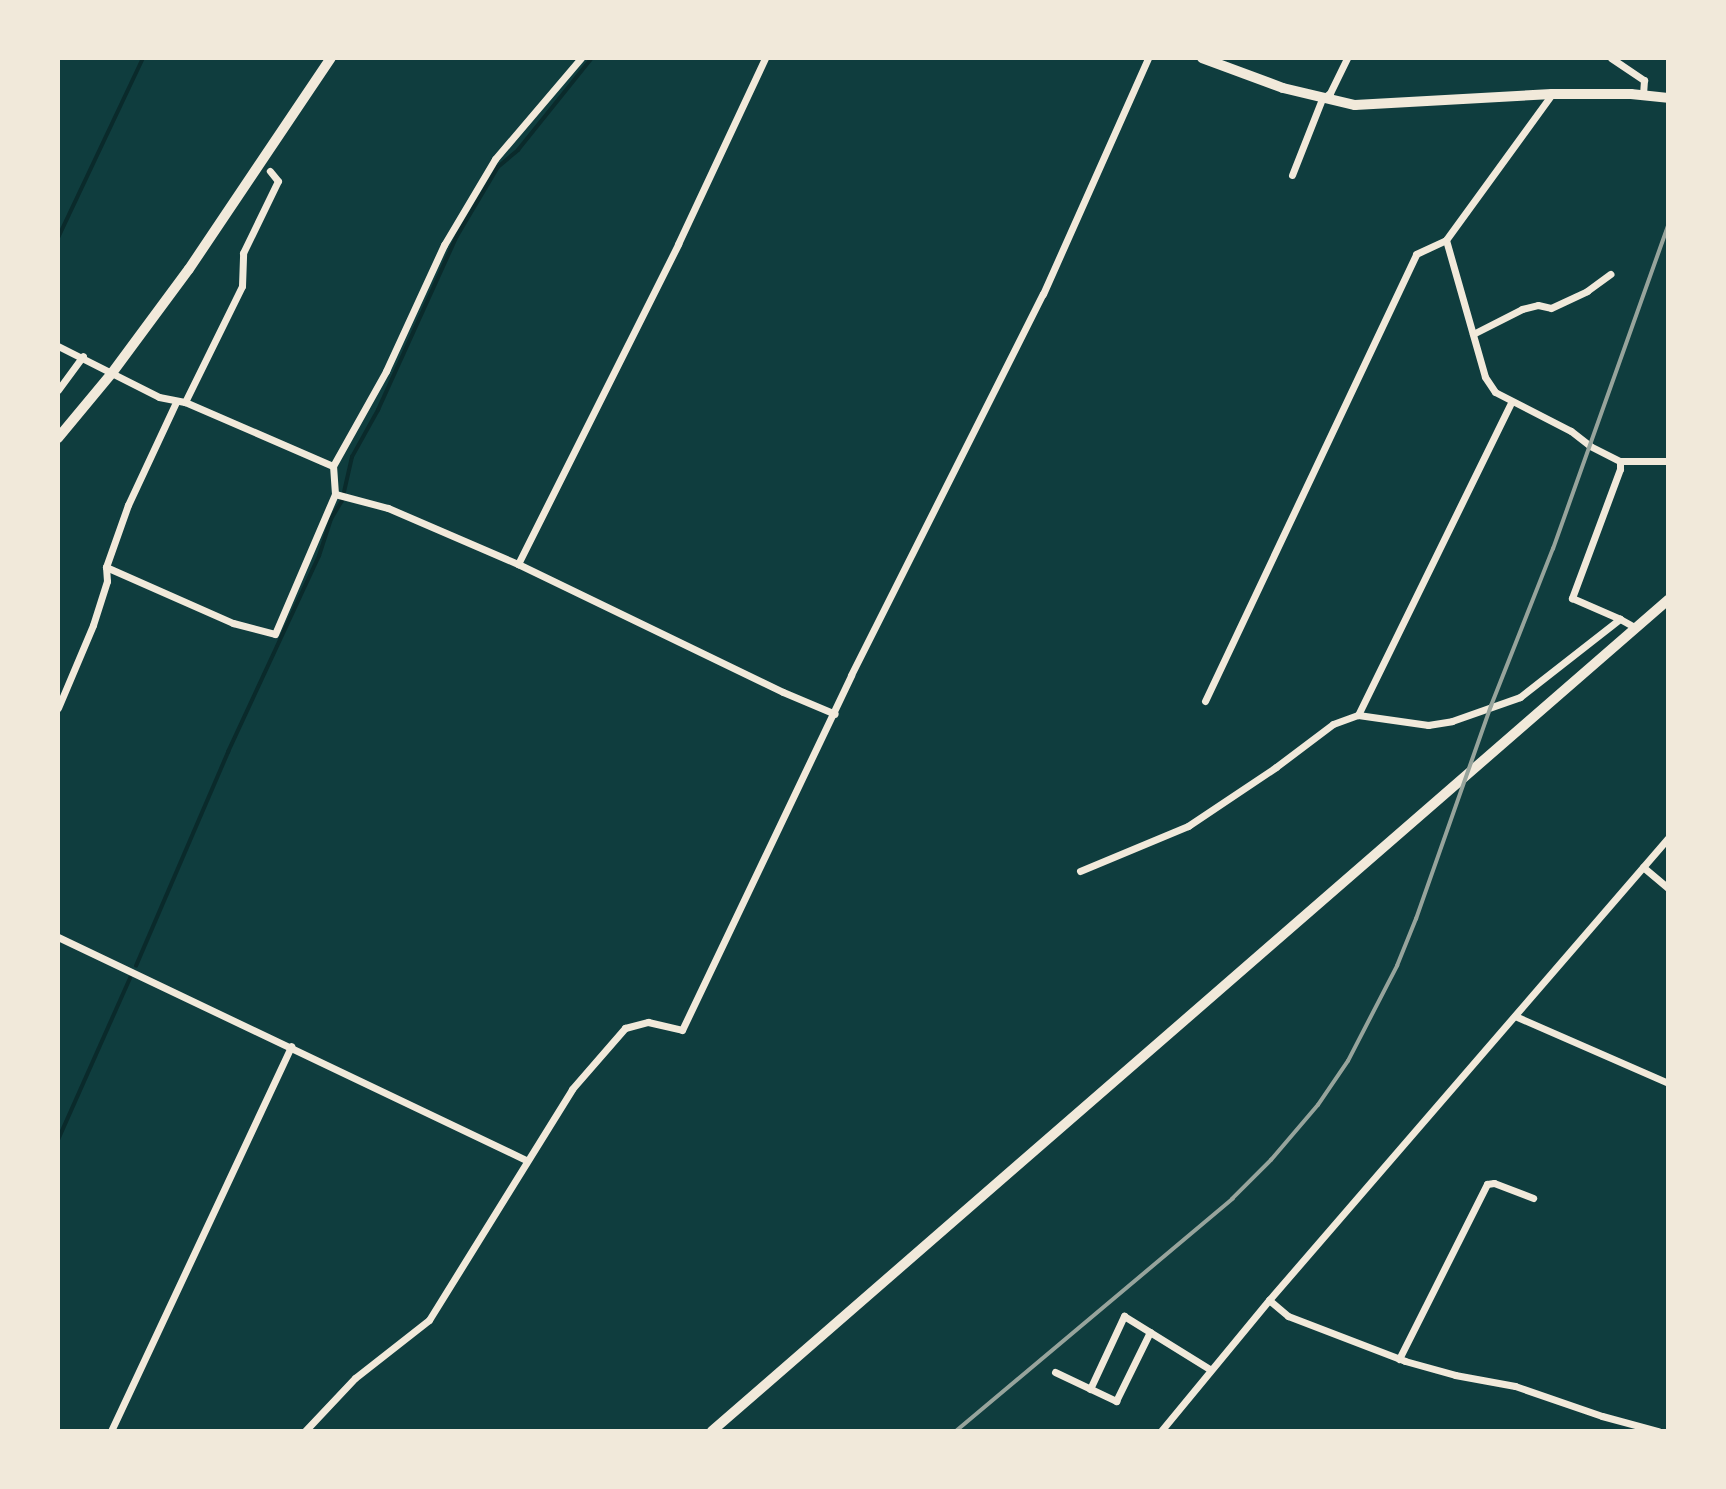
<!DOCTYPE html>
<style>
body{margin:0}
#map{position:relative;width:1726px;height:1489px;overflow:hidden;background:#0f3d3e;font-family:Helvetica,sans-serif}
div>[style]{position:absolute}
.stream>*{height:3.5px;margin:-1.75px;padding:0 1.75px;transform-origin:1.75px;border-radius:1.75px;background:#0a2a2b}
.minor>*{height:7px;margin:-3.5px;padding:0 3.5px;transform-origin:3.5px;border-radius:3.5px;background:#f1e9da}
.primary>*{height:10px;margin:-5px;padding:0 5px;transform-origin:5px;border-radius:5px;background:#f1e9da}
.trunk>*{height:10px;margin:-5px;padding:0 5px;transform-origin:5px;border-radius:5px;background:#f1e9da}
.rail>*{height:3.5px;margin:-1.75px;padding:0 1.75px;transform-origin:1.75px;border-radius:1.75px;background:#97a49c}
span{translate:-50% -50%;white-space:nowrap;text-align:center;line-height:1.15;-webkit-text-stroke:5px #f1e9da;paint-order:stroke}
.frame{position:absolute;inset:0;border:60px solid #f1e9da;pointer-events:none}
</style>
<div id="map">
<div class="stream">
<i style="left:58px;top:238px;width:199px;rotate:-64.7deg"></i>
<i style="left:136px;top:966px;width:233px;rotate:-66.7deg"></i>
<i style="left:228px;top:752px;width:216px;rotate:-65.1deg"></i>
<i style="left:319px;top:556px;width:39px;rotate:-72deg"></i>
<i style="left:331px;top:519px;width:21px;rotate:-59deg"></i>
<i style="left:342px;top:501px;width:45px;rotate:-77.2deg"></i>
<i style="left:352px;top:457px;width:54px;rotate:-61deg"></i>
<i style="left:378px;top:410px;width:191px;rotate:-65.6deg"></i>
<i style="left:457px;top:236px;width:80px;rotate:-59.3deg"></i>
<i style="left:498px;top:167px;width:26px;rotate:-40deg"></i>
<i style="left:518px;top:150px;width:118px;rotate:-51.2deg"></i>
<i style="left:58px;top:1140px;width:177px;rotate:-66deg"></i>
</div>
<div class="minor">
<i style="left:1611px;top:58px;width:40px;rotate:34deg"></i>
<i style="left:1644px;top:80px;width:15px;rotate:94deg"></i>
<i style="left:1552px;top:94px;width:180px;rotate:126deg"></i>
<i style="left:1446px;top:240px;width:142px;rotate:74.1deg"></i>
<i style="left:1485px;top:377px;width:18px;rotate:56deg"></i>
<i style="left:1495px;top:392px;width:85px;rotate:27.2deg"></i>
<i style="left:1571px;top:431px;width:24px;rotate:38deg"></i>
<i style="left:1590px;top:446px;width:34px;rotate:27deg"></i>
<i style="left:1620px;top:461px;width:48px"></i>
<i style="left:1292px;top:175px;width:82px;rotate:-68.5deg"></i>
<i style="left:1322px;top:99px;width:10px;rotate:-37deg"></i>
<i style="left:1330px;top:93px;width:39px;rotate:-64deg"></i>
<i style="left:1473px;top:334px;width:55px;rotate:-27deg"></i>
<i style="left:1522px;top:309px;width:16px;rotate:-14deg"></i>
<i style="left:1538px;top:305px;width:13px;rotate:13deg"></i>
<i style="left:1551px;top:308px;width:40px;rotate:-25deg"></i>
<i style="left:1587px;top:291px;width:29px;rotate:-36deg"></i>
<i style="left:58px;top:346px;width:113px;rotate:26.8deg"></i>
<i style="left:159px;top:397px;width:26px;rotate:11deg"></i>
<i style="left:185px;top:402px;width:161px;rotate:23.4deg"></i>
<i style="left:58px;top:390px;width:42px;rotate:-53.7deg"></i>
<i style="left:185px;top:402px;width:129px;rotate:-63.8deg"></i>
<i style="left:242px;top:286px;width:33px;rotate:-88deg"></i>
<i style="left:243px;top:253px;width:80px;rotate:-64.1deg"></i>
<i style="left:278px;top:181px;width:13px;rotate:-129deg"></i>
<i style="left:1620px;top:461px;width:8px;rotate:90deg"></i>
<i style="left:1620px;top:469px;width:138px;rotate:110.4deg"></i>
<i style="left:1572px;top:598px;width:52px;rotate:23.6deg"></i>
<i style="left:335px;top:494px;width:55px;rotate:14.8deg"></i>
<i style="left:388px;top:508px;width:142px;rotate:23.3deg"></i>
<i style="left:518px;top:564px;width:294px;rotate:25.8deg"></i>
<i style="left:783px;top:692px;width:56px;rotate:22.9deg"></i>
<i style="left:518px;top:564px;width:358px;rotate:-63.4deg"></i>
<i style="left:678px;top:244px;width:205px;rotate:-64.9deg"></i>
<i style="left:106px;top:567px;width:139px;rotate:23.8deg"></i>
<i style="left:233px;top:623px;width:43px;rotate:14.7deg"></i>
<i style="left:275px;top:634px;width:152px;rotate:-66.8deg"></i>
<i style="left:335px;top:494px;width:28px;rotate:-94deg"></i>
<i style="left:333px;top:466px;width:109px;rotate:-60.8deg"></i>
<i style="left:386px;top:371px;width:139px;rotate:-65.3deg"></i>
<i style="left:444px;top:245px;width:100px;rotate:-59.3deg"></i>
<i style="left:495px;top:159px;width:133px;rotate:-49.6deg"></i>
<i style="left:1205px;top:701px;width:494px;rotate:-64.7deg"></i>
<i style="left:1416px;top:254px;width:33px;rotate:-25deg"></i>
<i style="left:58px;top:708px;width:90px;rotate:-67.1deg"></i>
<i style="left:93px;top:625px;width:46px;rotate:-72.3deg"></i>
<i style="left:107px;top:581px;width:14px;rotate:-94deg"></i>
<i style="left:106px;top:567px;width:66px;rotate:-70.5deg"></i>
<i style="left:128px;top:505px;width:114px;rotate:-65deg"></i>
<i style="left:1358px;top:715px;width:348px;rotate:-63.9deg"></i>
<i style="left:1643px;top:867px;width:33px;rotate:40deg"></i>
<i style="left:1080px;top:871px;width:117px;rotate:-22.6deg"></i>
<i style="left:1188px;top:826px;width:106px;rotate:-33.8deg"></i>
<i style="left:1276px;top:767px;width:71px;rotate:-37deg"></i>
<i style="left:1333px;top:724px;width:27px;rotate:-20deg"></i>
<i style="left:1358px;top:715px;width:71px;rotate:8.1deg"></i>
<i style="left:1428px;top:725px;width:24px;rotate:-9deg"></i>
<i style="left:1452px;top:721px;width:72px;rotate:-19.4deg"></i>
<i style="left:1520px;top:697px;width:127px;rotate:-38deg"></i>
<i style="left:1620px;top:619px;width:18px;rotate:29deg"></i>
<i style="left:58px;top:937px;width:518px;rotate:25.48deg"></i>
<i style="left:1515px;top:1016px;width:167px;rotate:23.6deg"></i>
<i style="left:1269px;top:1300px;width:25px;rotate:40deg"></i>
<i style="left:1288px;top:1316px;width:125px;rotate:21deg"></i>
<i style="left:1405px;top:1361px;width:52px;rotate:15.6deg"></i>
<i style="left:1455px;top:1375px;width:61px;rotate:10.4deg"></i>
<i style="left:1515px;top:1386px;width:92px;rotate:19deg"></i>
<i style="left:1602px;top:1416px;width:58px;rotate:15deg"></i>
<i style="left:1399px;top:1359px;width:196px;rotate:-63.3deg"></i>
<i style="left:1487px;top:1184px;width:7px;rotate:-8deg"></i>
<i style="left:1494px;top:1183px;width:42px;rotate:21deg"></i>
<i style="left:1055px;top:1372px;width:68px;rotate:25.4deg"></i>
<i style="left:1116px;top:1401px;width:77px;rotate:-63.8deg"></i>
<i style="left:1090px;top:1389px;width:81px;rotate:-65deg"></i>
<i style="left:1124px;top:1316px;width:102px;rotate:31.8deg"></i>
<i style="left:111px;top:1431px;width:425px;rotate:-64.9deg"></i>
<i style="left:305px;top:1431px;width:73px;rotate:-46.7deg"></i>
<i style="left:355px;top:1378px;width:94px;rotate:-38.1deg"></i>
<i style="left:429px;top:1320px;width:272px;rotate:-58.2deg"></i>
<i style="left:572px;top:1089px;width:81px;rotate:-49deg"></i>
<i style="left:625px;top:1028px;width:24px;rotate:-15deg"></i>
<i style="left:648px;top:1022px;width:35px;rotate:13deg"></i>
<i style="left:682px;top:1030px;width:393px;rotate:-64.5deg"></i>
<i style="left:851px;top:675px;width:427px;rotate:-63.3deg"></i>
<i style="left:1043px;top:294px;width:258px;rotate:-66deg"></i>
<i style="left:1161px;top:1431px;width:170px;rotate:-50.5deg"></i>
<i style="left:1269px;top:1300px;width:610px;rotate:-49.18deg"></i>
</div>
<div class="primary">
<i style="left:1202px;top:58px;width:86px;rotate:20.3deg"></i>
<i style="left:1283px;top:88px;width:74px;rotate:13.3deg"></i>
<i style="left:1355px;top:105px;width:197px;rotate:-3.2deg"></i>
<i style="left:1552px;top:94px;width:79px"></i>
<i style="left:1631px;top:94px;width:37px;rotate:6deg"></i>
</div>
<div class="trunk">
<i style="left:58px;top:438px;width:85px;rotate:-50.3deg"></i>
<i style="left:112px;top:373px;width:129px;rotate:-53.5deg"></i>
<i style="left:189px;top:269px;width:254px;rotate:-56.1deg"></i>
<i style="left:712px;top:1431px;width:1267px;rotate:-41deg"></i>
</div>
<div class="rail">
<i style="left:956px;top:1431px;width:361px;rotate:-40deg"></i>
<i style="left:1232px;top:1199px;width:55px;rotate:-45deg"></i>
<i style="left:1271px;top:1160px;width:72px;rotate:-49.5deg"></i>
<i style="left:1318px;top:1105px;width:53px;rotate:-55.7deg"></i>
<i style="left:1348px;top:1061px;width:107px;rotate:-62.7deg"></i>
<i style="left:1397px;top:966px;width:51px;rotate:-68deg"></i>
<i style="left:1416px;top:919px;width:226px;rotate:-70.6deg"></i>
<i style="left:1491px;top:706px;width:169px;rotate:-68.5deg"></i>
<i style="left:1553px;top:549px;width:343px;rotate:-70.4deg"></i>
</div>
<div class="frame"></div>
</div>
